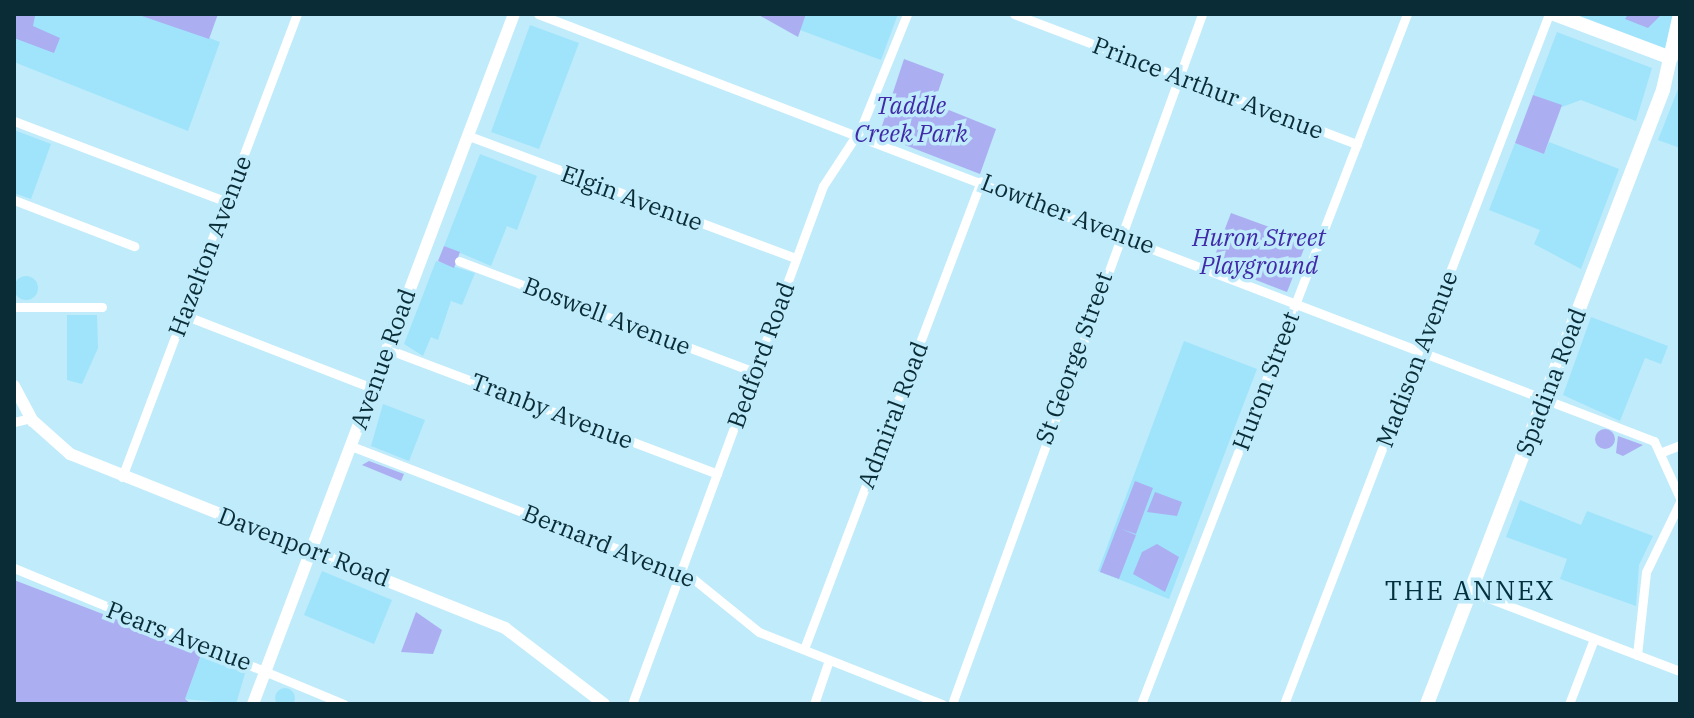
<!DOCTYPE html>
<style>
body{margin:0}
#map{position:relative;width:1694px;height:718px;overflow:hidden;background:#bfebfb;font-family:"IBM Plex Serif",serif}
div>[style]{position:absolute}
.built>*{inset:0;background:#a0e4fc}
.round{border-radius:50%}
.green>*{inset:0;background:#abaff2}
.minor>*{height:9px;margin:-4.5px;padding:0 4.5px;transform-origin:4.5px;border-radius:4.5px;background:#fff}
.secondary>*{height:12px;margin:-6px;padding:0 6px;transform-origin:6px;border-radius:6px;background:#fff}
.primary>*{height:14px;margin:-7px;padding:0 7px;transform-origin:7px;border-radius:7px;background:#fff}
span{translate:-50% -50%;white-space:nowrap;text-align:center;line-height:1.15;-webkit-text-stroke:7px #bfebfb;paint-order:stroke}
.street-label{font-size:24px;color:#0a2c36}
.park-label{font-size:24px;color:#402aa8;font-style:italic}
.neighbourhood-label{font-size:26px;color:#03303d;letter-spacing:2px}
.frame{position:absolute;inset:0;border:16px solid #0a2c36;pointer-events:none}
</style>
<div id="map">
<div class="built">
<i style="clip-path:polygon(14px 14px,145px 14px,220px 42px,188px 131px,14px 62px)"></i>
<i style="clip-path:polygon(806px 14px,898px 14px,881px 60px,800px 30px)"></i>
<i style="clip-path:polygon(1575px 14px,1674px 14px,1665px 49px)"></i>
<i style="clip-path:polygon(530px 25px,579px 43px,539px 149px,491px 132px)"></i>
<i style="clip-path:polygon(1557px 32px,1652px 68px,1636px 121px,1581px 100px,1562px 107px,1533px 95px)"></i>
<i style="clip-path:polygon(1680px 84px,1680px 148px,1658px 140px)"></i>
<i style="clip-path:polygon(14px 130px,51px 144px,31px 199px,14px 193px)"></i>
<i style="clip-path:polygon(1549px 142px,1619px 169px,1581px 269px,1534px 244px,1540px 230px,1489px 210px,1515px 143px,1544px 154px)"></i>
<i style="clip-path:polygon(480px 154px,537px 176px,517px 230px,507px 226px,491px 266px,444px 246px)"></i>
<i style="clip-path:polygon(436px 261px,475px 273px,462px 305px,451px 301px,438px 340px,431px 337px,423px 356px,404px 344px)"></i>
<i class="round" style="left:14px;top:276px;width:24px;height:24px"></i>
<i style="clip-path:polygon(67px 315px,97px 315px,98px 348px,82px 384px,67px 380px)"></i>
<i style="clip-path:polygon(1591px 317px,1668px 346px,1661px 364px,1645px 358px,1620px 421px,1563px 395px)"></i>
<i style="clip-path:polygon(1184px 341px,1257px 369px,1169px 599px,1098px 571px)"></i>
<i style="clip-path:polygon(383px 404px,425px 420px,409px 461px,371px 446px)"></i>
<i style="clip-path:polygon(1520px 500px,1581px 525px,1587px 511px,1653px 536px,1639px 565px,1636px 606px,1560px 579px,1567px 559px,1506px 537px)"></i>
<i style="clip-path:polygon(322px 571px,392px 600px,374px 644px,304px 615px)"></i>
<i style="clip-path:polygon(202px 652px,246px 670px,236px 704px,185px 699px)"></i>
<i class="round" style="left:275px;top:688px;width:20px;height:20px"></i>
</div>
<div class="green">
<i style="clip-path:polygon(14px 14px,35px 16px,33px 26px,60px 38px,54px 53px,14px 38px)"></i>
<i style="clip-path:polygon(136px 14px,218px 14px,209px 39px)"></i>
<i style="clip-path:polygon(757px 14px,806px 14px,798px 37px)"></i>
<i style="clip-path:polygon(1628px 14px,1662px 14px,1648px 28px,1625px 19px)"></i>
<i style="clip-path:polygon(904px 59px,944px 74px,934px 104px,996px 129px,980px 174px,879px 135px)"></i>
<i style="clip-path:polygon(1533px 95px,1562px 105px,1544px 154px,1515px 143px)"></i>
<i style="clip-path:polygon(1231px 213px,1307px 241px,1287px 292px,1212px 263px)"></i>
<i style="clip-path:polygon(444px 246px,460px 252px,454px 268px,438px 261px)"></i>
<i class="round" style="left:1595px;top:429px;width:20px;height:20px"></i>
<i style="clip-path:polygon(1618px 436px,1643px 445px,1623px 456px,1616px 453px)"></i>
<i style="clip-path:polygon(369px 461px,404px 474px,401px 481px,362px 465px)"></i>
<i style="clip-path:polygon(1135px 481px,1153px 488px,1136px 534px,1121px 529px,1136px 535px,1119px 579px,1100px 572px)"></i>
<i style="clip-path:polygon(1155px 492px,1182px 502px,1177px 516px,1147px 512px)"></i>
<i style="clip-path:polygon(1157px 544px,1179px 557px,1165px 592px,1133px 574px,1142px 552px)"></i>
<i style="clip-path:polygon(14px 580px,202px 652px,185px 699px,191px 704px,14px 704px)"></i>
<i style="clip-path:polygon(416px 612px,442px 630px,433px 654px,401px 652px)"></i>
</div>
<div class="minor">
<i style="left:538px;top:14px;width:1195px;rotate:20.94deg"></i>
<i style="left:1654px;top:441px;width:63px;rotate:65.5deg"></i>
<i style="left:1014px;top:14px;width:367px;rotate:20.8deg"></i>
<i style="left:14px;top:121px;width:228px;rotate:20.8deg"></i>
<i style="left:469px;top:136px;width:349px;rotate:20.5deg"></i>
<i style="left:14px;top:200px;width:129px;rotate:21deg"></i>
<i style="left:459px;top:261px;width:315px;rotate:20.6deg"></i>
<i style="left:14px;top:307px;width:88px"></i>
<i style="left:184px;top:315px;width:202px;rotate:21.2deg"></i>
<i style="left:387px;top:349px;width:353px;rotate:20.7deg"></i>
<i style="left:14px;top:422px;width:18px;rotate:-13deg"></i>
<i style="left:351px;top:446px;width:364px;rotate:21.1deg"></i>
<i style="left:691px;top:577px;width:87px;rotate:39deg"></i>
<i style="left:759px;top:632px;width:197px;rotate:21.5deg"></i>
<i style="left:1662px;top:452px;width:19px;rotate:-21deg"></i>
<i style="left:122px;top:477px;width:495px;rotate:-69.3deg"></i>
<i style="left:14px;top:568px;width:357px;rotate:22.4deg"></i>
<i style="left:1470px;top:591px;width:225px;rotate:20.9deg"></i>
<i style="left:804px;top:649px;width:500px;rotate:-69.28deg"></i>
<i style="left:1637px;top:655px;width:83px;rotate:-83.8deg"></i>
<i style="left:1646px;top:572px;width:78px;rotate:-64.1deg"></i>
<i style="left:632px;top:704px;width:552px;rotate:-69.76deg"></i>
<i style="left:823px;top:186px;width:69px;rotate:-56.8deg"></i>
<i style="left:861px;top:128px;width:123px;rotate:-68deg"></i>
<i style="left:814px;top:704px;width:46px;rotate:-71.2deg"></i>
<i style="left:952px;top:704px;width:734px;rotate:-70.08deg"></i>
<i style="left:1141px;top:704px;width:739px;rotate:-68.92deg"></i>
<i style="left:1284px;top:704px;width:739px;rotate:-68.99deg"></i>
<i style="left:1569px;top:704px;width:70px;rotate:-69deg"></i>
</div>
<div class="secondary">
<i style="left:14px;top:386px;width:40px;rotate:62deg"></i>
<i style="left:33px;top:421px;width:50px;rotate:41.7deg"></i>
<i style="left:70px;top:454px;width:469px;rotate:21.8deg"></i>
<i style="left:505px;top:628px;width:125px;rotate:37.5deg"></i>
<i style="left:253px;top:704px;width:738px;rotate:-69.28deg"></i>
</div>
<div class="primary">
<i style="left:1554px;top:14px;width:125px;rotate:20.6deg"></i>
<i style="left:1427px;top:704px;width:658px;rotate:-68.97deg"></i>
<i style="left:1663px;top:90px;width:78px;rotate:-77.4deg"></i>
</div>
<div class="street-label">
<span style="left:1208px;top:88px;rotate:21deg">Prince Arthur Avenue</span>
<span style="left:632px;top:198px;rotate:20deg">Elgin Avenue</span>
<span style="left:1068px;top:214px;rotate:21deg">Lowther Avenue</span>
<span style="left:210px;top:246px;rotate:-69deg">Hazelton Avenue</span>
<span style="left:607px;top:316px;rotate:21deg">Boswell Avenue</span>
<span style="left:761px;top:355px;rotate:-70deg">Bedford Road</span>
<span style="left:1074px;top:358px;rotate:-70deg">St George Street</span>
<span style="left:383px;top:359px;rotate:-70deg">Avenue Road</span>
<span style="left:1417px;top:359px;rotate:-69deg">Madison Avenue</span>
<span style="left:1266px;top:381px;rotate:-69deg">Huron Street</span>
<span style="left:1551px;top:382px;rotate:-69deg">Spadina Road</span>
<span style="left:552px;top:411px;rotate:21deg">Tranby Avenue</span>
<span style="left:893px;top:415px;rotate:-69deg">Admiral Road</span>
<span style="left:609px;top:546px;rotate:22deg">Bernard Avenue</span>
<span style="left:304px;top:547px;rotate:21deg">Davenport Road</span>
<span style="left:179px;top:636px;rotate:21deg">Pears Avenue</span>
</div>
<div class="park-label">
<span style="left:911px;top:120px">Taddle<br>Creek Park</span>
<span style="left:1259px;top:252px">Huron Street<br>Playground</span>
</div>
<div class="neighbourhood-label">
<span style="left:1470px;top:591px">THE ANNEX</span>
</div>
<div class="frame"></div>
</div>
